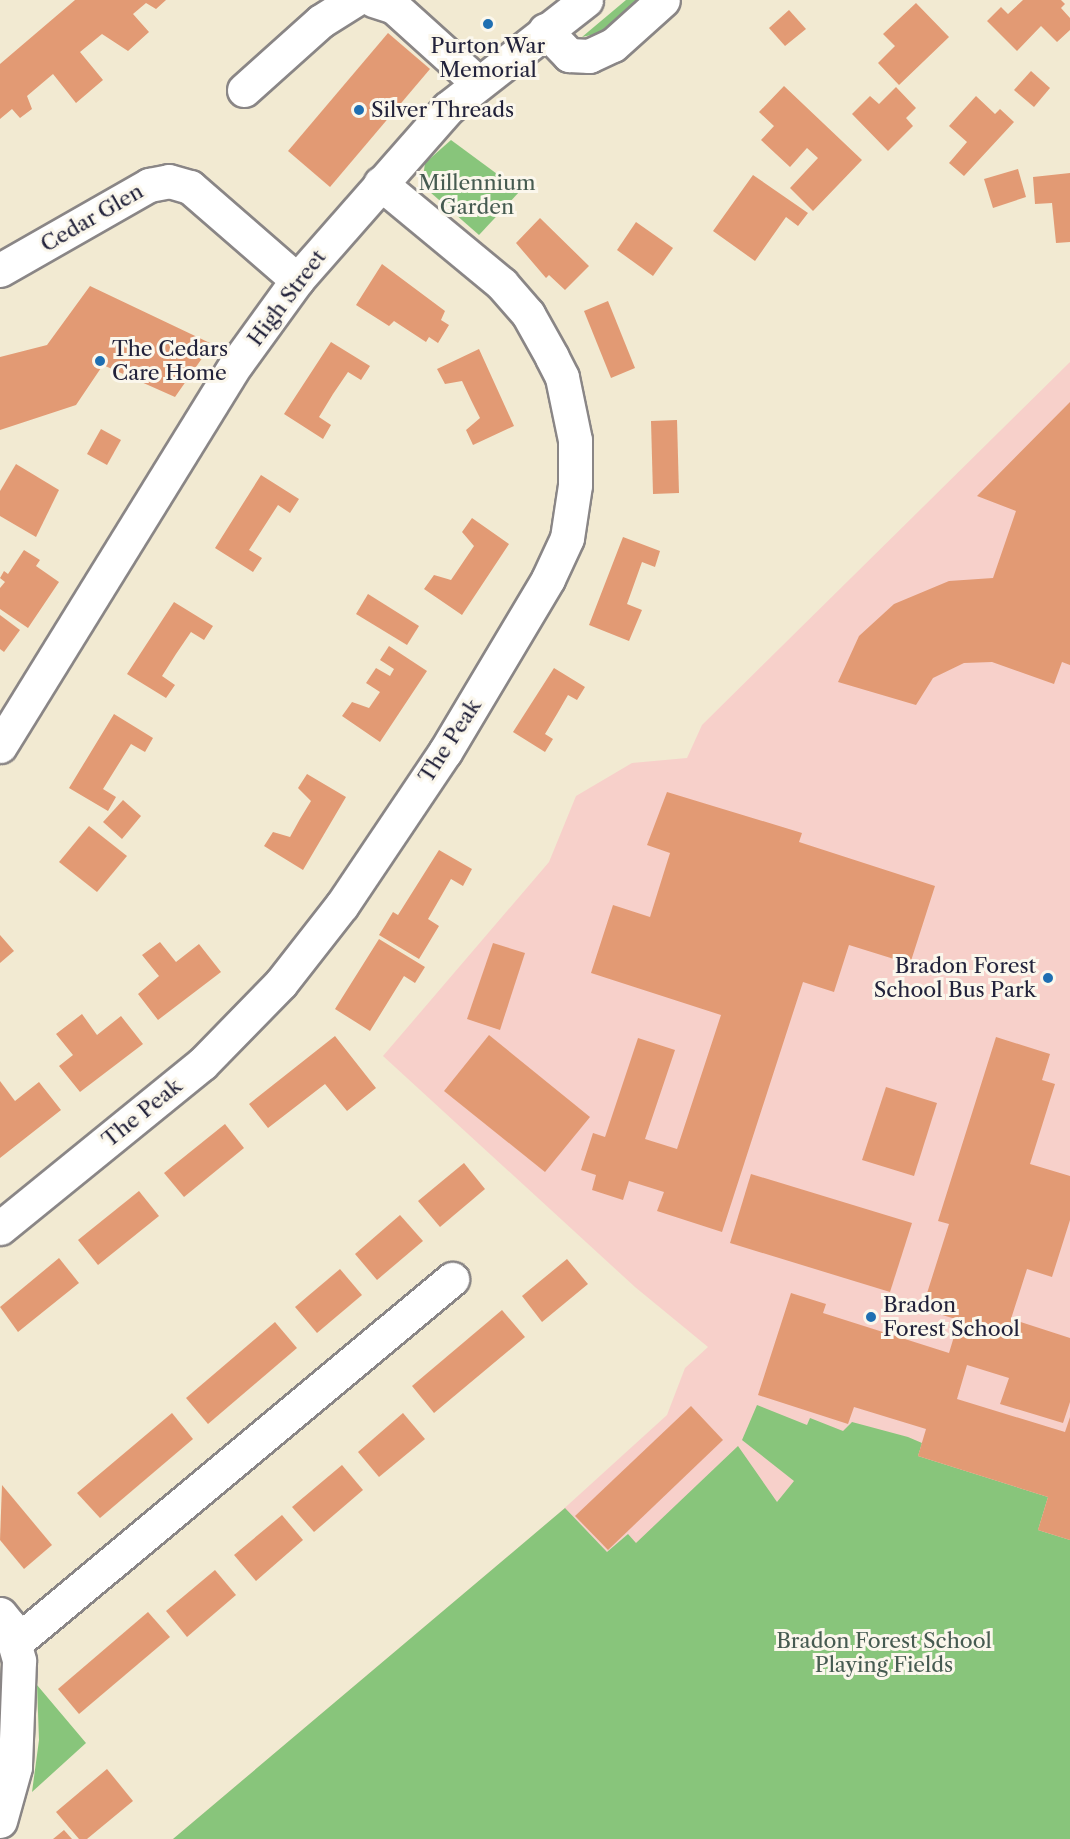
<!DOCTYPE html>
<style>
body{margin:0}
#map{position:relative;width:1070px;height:1839px;overflow:hidden;background:#f2ead2;font-family:"Libre Caslon Text",serif}
div>[style]{position:absolute}
.built>*{inset:0;background:#f7d0ca}
.green>*{inset:0;background:#88c57b}
.building>*{inset:0;background:#e29a74}
.roads{filter:drop-shadow(2px 0 #8a8686) drop-shadow(-2px 0 #8a8686) drop-shadow(0 2px #8a8686) drop-shadow(0 -2px #8a8686)}
.minor>*{height:33px;margin:-16.5px;padding:0 16.5px;transform-origin:16.5px;border-radius:16.5px;background:#fff}
.dots>*{width:16px;height:16px;translate:-50% -50%;box-sizing:border-box;border:3px solid #fbf7ec;border-radius:50%}
span{translate:-50% -50%;white-space:nowrap;text-align:center;line-height:1.15;-webkit-text-stroke:6px #fbf7ec;paint-order:stroke}
.poi-label{font-size:21px;color:#22223b}
.left{translate:0 -50%;text-align:left}
.right{translate:-100% -50%;text-align:right}
.park-label{font-size:21px;color:#465b51}
.street-label{font-size:21px;color:#22223b}
</style>
<div id="map">
<div class="built">
<i style="clip-path:polygon(1070px 362px,1070px 1839px,173px 1839px,558px 1514px,667px 1415px,685px 1368px,708px 1347px,635px 1287px,383px 1056px,549px 862px,576px 796px,632px 763px,687px 758px,702px 725px)"></i>
</div>
<div class="green">
<i style="clip-path:polygon(626px 0,643px 0,605px 32px,582px 37px)"></i>
<i style="clip-path:polygon(451px 140px,520px 191px,479px 235px,422px 185px,425px 163px)"></i>
<i style="clip-path:polygon(757px 1405px,807px 1425px,810px 1418px,843px 1431px,852px 1422px,908px 1437px,922px 1443px,918px 1456px,1048px 1497px,1038px 1530px,1070px 1540px,1070px 1839px,173px 1839px,565px 1508px,607px 1552px,628px 1534px,636px 1543px,738px 1446px,777px 1502px,794px 1481px,742px 1440px)"></i>
<i style="clip-path:polygon(37px 1685px,86px 1743px,32px 1792px,39px 1740px)"></i>
</div>
<div class="building">
<i style="clip-path:polygon(75px 0,166px 0,156px 9px,146px 3px,133px 14px,149px 32px,128px 51px,102px 34px,80px 52px,103px 80px,76px 103px,53px 74px,27px 96px,32px 109px,20px 118px,12px 109px,0 119px,0 64px)"></i>
<i style="clip-path:polygon(1023px 0,1061px 0,1065px 4px,1061px 8px,1070px 18px,1070px 30px,1057px 42px,1041px 26px,1017px 51px,987px 21px,1001px 7px,1008px 14px)"></i>
<i style="clip-path:polygon(916px 3px,949px 37px,899px 85px,878px 63px,895px 46px,883px 34px)"></i>
<i style="clip-path:polygon(789px 10px,806px 29px,785px 46px,769px 28px)"></i>
<i style="clip-path:polygon(388px 33px,430px 69px,330px 187px,288px 151px)"></i>
<i style="clip-path:polygon(1031px 71px,1050px 88px,1034px 107px,1014px 90px)"></i>
<i style="clip-path:polygon(784px 86px,862px 160px,813px 211px,790px 188px,818px 158px,807px 148px,790px 167px,761px 140px,774px 126px,759px 112px)"></i>
<i style="clip-path:polygon(896px 87px,916px 108px,906px 118px,913px 126px,888px 151px,852px 114px,870px 96px,879px 104px)"></i>
<i style="clip-path:polygon(976px 96px,995px 114px,1000px 109px,1014px 122px,964px 176px,949px 163px,967px 142px,949px 126px)"></i>
<i style="clip-path:polygon(1018px 169px,1026px 197px,993px 208px,984px 179px)"></i>
<i style="clip-path:polygon(1070px 173px,1070px 242px,1056px 243px,1052px 203px,1035px 204px,1033px 177px)"></i>
<i style="clip-path:polygon(753px 175px,808px 213px,798px 226px,786px 217px,755px 261px,713px 231px)"></i>
<i style="clip-path:polygon(540px 218px,589px 266px,565px 290px,549px 275px,546px 278px,516px 243px)"></i>
<i style="clip-path:polygon(636px 222px,673px 248px,653px 276px,617px 250px)"></i>
<i style="clip-path:polygon(382px 264px,445px 311px,441px 320px,449px 325px,438px 343px,429px 337px,426px 342px,394px 321px,389px 326px,356px 305px)"></i>
<i style="clip-path:polygon(90px 286px,212px 344px,175px 397px,103px 365px,76px 405px,0 430px,0 357px,47px 345px)"></i>
<i style="clip-path:polygon(608px 301px,635px 368px,611px 378px,584px 311px)"></i>
<i style="clip-path:polygon(331px 342px,370px 366px,361px 380px,348px 372px,333px 394px,319px 417px,331px 425px,323px 439px,284px 414px)"></i>
<i style="clip-path:polygon(479px 349px,514px 426px,473px 445px,466px 430px,480px 418px,471px 400px,462px 381px,445px 384px,437px 369px)"></i>
<i style="clip-path:polygon(1070px 402px,1070px 665px,1062px 662px,1054px 684px,992px 662px,964px 663px,933px 678px,916px 705px,838px 682px,859px 636px,894px 604px,949px 581px,993px 578px,1016px 511px,977px 496px)"></i>
<i style="clip-path:polygon(677px 420px,679px 493px,653px 494px,651px 421px)"></i>
<i style="clip-path:polygon(101px 429px,121px 440px,107px 465px,87px 454px)"></i>
<i style="clip-path:polygon(16px 464px,59px 490px,36px 537px,0 516px,0 491px)"></i>
<i style="clip-path:polygon(261px 475px,299px 499px,290px 513px,278px 505px,249px 550px,262px 558px,253px 572px,215px 548px)"></i>
<i style="clip-path:polygon(472px 518px,509px 544px,462px 615px,424px 589px,434px 575px,451px 580px,474px 546px,462px 532px)"></i>
<i style="clip-path:polygon(623px 537px,660px 551px,655px 567px,642px 562px,627px 604px,642px 610px,629px 641px,589px 625px)"></i>
<i style="clip-path:polygon(24px 550px,40px 560px,36px 566px,59px 582px,28px 628px,0 609px,0 588px,5px 582px,0 578px,4px 571px,8px 574px)"></i>
<i style="clip-path:polygon(368px 594px,419px 626px,407px 645px,356px 614px)"></i>
<i style="clip-path:polygon(174px 602px,213px 626px,204px 640px,191px 632px,176px 654px,162px 676px,175px 685px,166px 698px,127px 674px)"></i>
<i style="clip-path:polygon(0 615px,20px 630px,4px 652px,0 649px)"></i>
<i style="clip-path:polygon(389px 646px,427px 671px,380px 742px,342px 716px,352px 702px,369px 708px,380px 692px,366px 683px,376px 668px,390px 676px,394px 669px,380px 660px)"></i>
<i style="clip-path:polygon(554px 668px,585px 687px,577px 700px,568px 695px,557px 714px,545px 734px,553px 739px,545px 752px,513px 732px)"></i>
<i style="clip-path:polygon(114px 714px,153px 738px,145px 752px,131px 744px,103px 789px,116px 797px,108px 811px,69px 788px)"></i>
<i style="clip-path:polygon(307px 774px,346px 797px,303px 870px,264px 846px,273px 832px,290px 837px,300px 819px,311px 801px,298px 788px)"></i>
<i style="clip-path:polygon(667px 792px,802px 833px,799px 842px,935px 886px,910px 964px,849px 945px,834px 992px,803px 982px,722px 1232px,657px 1211px,664px 1192px,629px 1181px,623px 1200px,592px 1190px,596px 1175px,581px 1170px,593px 1133px,605px 1137px,638px 1038px,675px 1050px,645px 1139px,677px 1149px,721px 1015px,591px 973px,613px 905px,650px 917px,670px 853px,647px 845px)"></i>
<i style="clip-path:polygon(123px 800px,141px 816px,122px 839px,103px 822px)"></i>
<i style="clip-path:polygon(89px 826px,127px 856px,97px 892px,59px 862px)"></i>
<i style="clip-path:polygon(439px 850px,472px 869px,463px 886px,451px 879px,428px 919px,439px 926px,419px 959px,379px 935px,393px 912px,398px 915px)"></i>
<i style="clip-path:polygon(0 935px,14px 951px,0 963px)"></i>
<i style="clip-path:polygon(379px 939px,425px 967px,415px 983px,404px 976px,370px 1031px,335px 1009px)"></i>
<i style="clip-path:polygon(160px 942px,176px 962px,199px 944px,221px 972px,158px 1020px,138px 994px,159px 976px,142px 955px)"></i>
<i style="clip-path:polygon(493px 943px,525px 953px,500px 1030px,467px 1019px)"></i>
<i style="clip-path:polygon(82px 1014px,97px 1035px,121px 1016px,143px 1044px,80px 1092px,59px 1066px,73px 1055px,56px 1034px)"></i>
<i style="clip-path:polygon(489px 1035px,590px 1117px,545px 1172px,444px 1091px)"></i>
<i style="clip-path:polygon(335px 1036px,376px 1088px,347px 1111px,325px 1084px,268px 1128px,249px 1104px)"></i>
<i style="clip-path:polygon(996px 1037px,1050px 1054px,1042px 1080px,1055px 1084px,1030px 1164px,1070px 1176px,1070px 1220px,1052px 1277px,1027px 1269px,1011px 1319px,1070px 1338px,1070px 1402px,1063px 1423px,1000px 1404px,1009px 1378px,967px 1365px,957px 1399px,1065px 1432px,1070px 1417px,1070px 1540px,1038px 1530px,1048px 1497px,918px 1456px,926px 1429px,854px 1407px,848px 1424px,758px 1395px,791px 1293px,826px 1304px,823px 1313px,949px 1353px,959px 1320px,922px 1309px,949px 1224px,938px 1221px)"></i>
<i style="clip-path:polygon(0 1081px,15px 1101px,39px 1082px,61px 1110px,0 1158px)"></i>
<i style="clip-path:polygon(886px 1087px,937px 1103px,914px 1176px,862px 1160px)"></i>
<i style="clip-path:polygon(225px 1124px,244px 1148px,184px 1197px,164px 1173px)"></i>
<i style="clip-path:polygon(464px 1163px,485px 1189px,440px 1227px,418px 1201px)"></i>
<i style="clip-path:polygon(751px 1174px,912px 1223px,890px 1292px,730px 1243px)"></i>
<i style="clip-path:polygon(139px 1191px,159px 1216px,98px 1265px,78px 1240px)"></i>
<i style="clip-path:polygon(400px 1215px,423px 1241px,377px 1280px,355px 1254px)"></i>
<i style="clip-path:polygon(59px 1258px,79px 1283px,18px 1332px,0 1307px)"></i>
<i style="clip-path:polygon(567px 1259px,588px 1284px,542px 1322px,522px 1296px)"></i>
<i style="clip-path:polygon(340px 1269px,362px 1295px,317px 1333px,295px 1307px)"></i>
<i style="clip-path:polygon(502px 1310px,525px 1337px,434px 1413px,412px 1386px)"></i>
<i style="clip-path:polygon(275px 1322px,297px 1348px,208px 1424px,186px 1398px)"></i>
<i style="clip-path:polygon(691px 1406px,723px 1440px,608px 1550px,575px 1516px)"></i>
<i style="clip-path:polygon(172px 1413px,193px 1439px,100px 1518px,77px 1493px)"></i>
<i style="clip-path:polygon(403px 1413px,425px 1439px,379px 1477px,358px 1452px)"></i>
<i style="clip-path:polygon(342px 1465px,363px 1490px,314px 1532px,292px 1507px)"></i>
<i style="clip-path:polygon(2px 1485px,52px 1545px,24px 1569px,0 1540px)"></i>
<i style="clip-path:polygon(282px 1515px,303px 1540px,256px 1581px,234px 1555px)"></i>
<i style="clip-path:polygon(215px 1570px,236px 1595px,187px 1637px,166px 1611px)"></i>
<i style="clip-path:polygon(148px 1612px,170px 1637px,79px 1714px,58px 1689px)"></i>
<i style="clip-path:polygon(107px 1769px,133px 1801px,87px 1839px,79px 1839px,56px 1812px)"></i>
<i style="clip-path:polygon(64px 1830px,72px 1839px,53px 1839px)"></i>
</div>
<div class="roads">
<div class="minor">
<i style="left:373px;top:0;width:22px;rotate:18deg"></i>
<i style="left:394px;top:7px;width:112px;rotate:42.1deg"></i>
<i style="left:545px;top:30px;width:35px;rotate:46deg"></i>
<i style="left:569px;top:55px;width:20px;rotate:3deg"></i>
<i style="left:589px;top:56px;width:26px;rotate:-25deg"></i>
<i style="left:613px;top:45px;width:67px;rotate:-42deg"></i>
<i style="left:244px;top:90px;width:103px;rotate:-41.9deg"></i>
<i style="left:321px;top:21px;width:39px;rotate:-32deg"></i>
<i style="left:0;top:270px;width:172px;rotate:-29.7deg"></i>
<i style="left:149px;top:185px;width:20px;rotate:-11deg"></i>
<i style="left:169px;top:181px;width:22px;rotate:16deg"></i>
<i style="left:190px;top:187px;width:142px;rotate:41deg"></i>
<i style="left:0;top:746px;width:450px;rotate:-58.3deg"></i>
<i style="left:237px;top:363px;width:102px;rotate:-54.1deg"></i>
<i style="left:297px;top:280px;width:229px;rotate:-48.7deg"></i>
<i style="left:448px;top:108px;width:175px;rotate:-38deg"></i>
<i style="left:0;top:1228px;width:260px;rotate:-39.1deg"></i>
<i style="left:202px;top:1064px;width:113px;rotate:-45.7deg"></i>
<i style="left:281px;top:983px;width:99px;rotate:-52deg"></i>
<i style="left:342px;top:905px;width:184px;rotate:-56.1deg"></i>
<i style="left:445px;top:752px;width:201px;rotate:-59.2deg"></i>
<i style="left:548px;top:579px;width:45px;rotate:-65.1deg"></i>
<i style="left:567px;top:538px;width:54px;rotate:-81.4deg"></i>
<i style="left:575px;top:485px;width:45px;rotate:-90deg"></i>
<i style="left:575px;top:440px;width:64px;rotate:-101.7deg"></i>
<i style="left:562px;top:377px;width:22px;rotate:-117deg"></i>
<i style="left:552px;top:357px;width:49px;rotate:-119.2deg"></i>
<i style="left:528px;top:314px;width:40px;rotate:-131deg"></i>
<i style="left:502px;top:284px;width:158px;rotate:-140.4deg"></i>
<i style="left:0;top:1614px;width:14px;rotate:51deg"></i>
<i style="left:9px;top:1625px;width:37px;rotate:74deg"></i>
<i style="left:19px;top:1661px;width:106px;rotate:92.2deg"></i>
<i style="left:15px;top:1767px;width:56px;rotate:105.5deg"></i>
<i style="left:15px;top:1643px;width:569px;rotate:-39.79deg"></i>
</div>
</div>
<div class="dots">
<i style="left:488px;top:24px;background:#1f6fb2"></i>
<i style="left:359px;top:110px;background:#1f6fb2"></i>
<i style="left:100px;top:361px;background:#1f6fb2"></i>
<i style="left:1048px;top:978px;background:#1f6fb2"></i>
<i style="left:871px;top:1317px;background:#1f6fb2"></i>
</div>
<div class="poi-label">
<span style="left:488px;top:58px">Purton War<br>Memorial</span>
<span class="left" style="left:371px;top:110px">Silver Threads</span>
<span class="left" style="left:112px;top:361px">The Cedars<br>Care Home</span>
<span class="right" style="left:1036px;top:978px">Bradon Forest<br>School Bus Park</span>
<span class="left" style="left:883px;top:1317px">Bradon<br>Forest School</span>
</div>
<div class="park-label">
<span style="left:477px;top:195px">Millennium<br>Garden</span>
<span style="left:884px;top:1653px">Bradon Forest School<br>Playing Fields</span>
</div>
<div class="street-label">
<span style="left:92px;top:218px;rotate:-30deg">Cedar Glen</span>
<span style="left:287px;top:298px;rotate:-53deg">High Street</span>
<span style="left:450px;top:741px;rotate:-57deg">The Peak</span>
<span style="left:142px;top:1113px;rotate:-39deg">The Peak</span>
</div>
</div>
